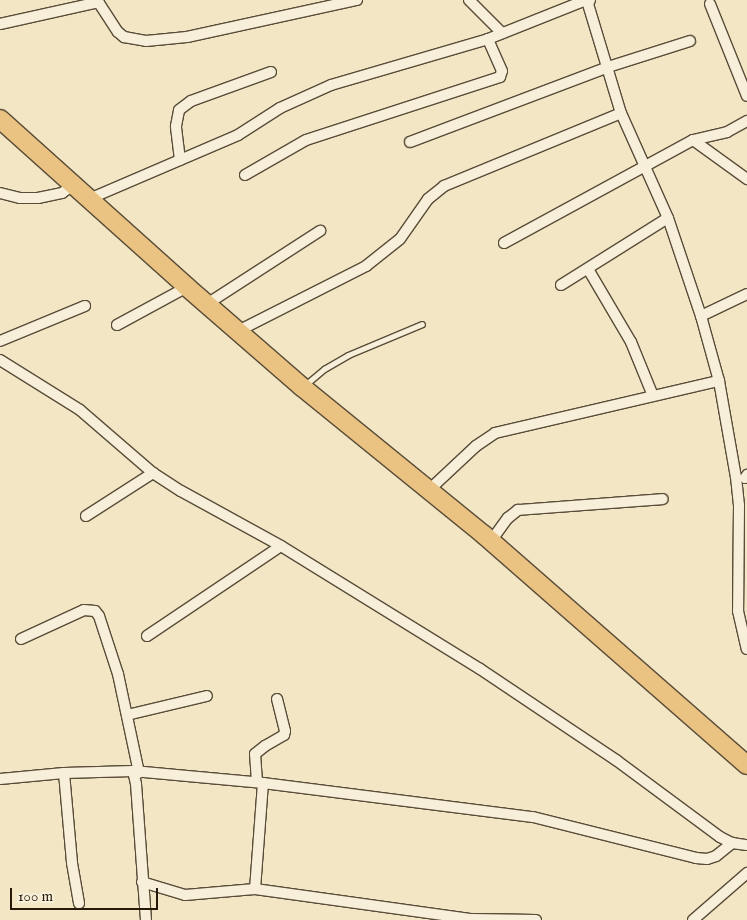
<!DOCTYPE html>
<style>
body{margin:0}
#map{position:relative;width:747px;height:920px;overflow:hidden;background:#f3e6c5;font-family:"IM FELL English",serif}
div>[style]{position:absolute}
.roads{filter:drop-shadow(1px 0 #594c38) drop-shadow(-1px 0 #594c38) drop-shadow(0 1px #594c38) drop-shadow(0 -1px #594c38)}
.lane>*{height:5px;margin:-2.5px;padding:0 2.5px;transform-origin:2.5px;border-radius:2.5px;background:#f7efd9}
.street>*{height:10px;margin:-5px;padding:0 5px;transform-origin:5px;border-radius:5px;background:#f7efd9}
.highway>*{height:18px;margin:-9px;padding:0 9px;transform-origin:9px;border-radius:9px;background:#eac382}
span{translate:-50% -50%;white-space:nowrap;text-align:center;line-height:1.15;-webkit-text-stroke:5px #f7efd9;paint-order:stroke}
.scale{position:absolute;left:10px;top:888px;width:148px;height:22px;box-sizing:border-box;border:2px solid #261909;border-top:0;padding-left:6px;font-size:15px;line-height:18px;white-space:nowrap;color:#261909;-webkit-text-stroke:4px #f7efd9;paint-order:stroke}
</style>
<div id="map">
<div class="roads">
<div class="lane">
<i style="left:305px;top:385px;width:25px;rotate:-40deg"></i>
<i style="left:324px;top:369px;width:28px;rotate:-30deg"></i>
<i style="left:348px;top:355px;width:80px;rotate:-22.7deg"></i>
</div>
<div class="street">
<i style="left:97px;top:0;width:38px;rotate:57deg"></i>
<i style="left:118px;top:32px;width:8px;rotate:40deg"></i>
<i style="left:124px;top:37px;width:22px;rotate:10deg"></i>
<i style="left:146px;top:41px;width:41px;rotate:-5.6deg"></i>
<i style="left:187px;top:37px;width:174px;rotate:-12.3deg"></i>
<i style="left:469px;top:0;width:47px;rotate:45deg"></i>
<i style="left:590px;top:0;width:4px;rotate:117deg"></i>
<i style="left:588px;top:4px;width:114px;rotate:73.2deg"></i>
<i style="left:621px;top:113px;width:115px;rotate:65.9deg"></i>
<i style="left:668px;top:218px;width:103px;rotate:71.4deg"></i>
<i style="left:701px;top:316px;width:67px;rotate:74.5deg"></i>
<i style="left:719px;top:381px;width:97px;rotate:80deg"></i>
<i style="left:736px;top:477px;width:28px;rotate:84deg"></i>
<i style="left:739px;top:505px;width:106px;rotate:90.5deg"></i>
<i style="left:738px;top:611px;width:39px;rotate:77deg"></i>
<i style="left:710px;top:4px;width:99px;rotate:68.1deg"></i>
<i style="left:0;top:24px;width:101px;rotate:-12.5deg"></i>
<i style="left:693px;top:140px;width:67px;rotate:35.8deg"></i>
<i style="left:410px;top:142px;width:212px;rotate:-20.7deg"></i>
<i style="left:608px;top:67px;width:86px;rotate:-17.6deg"></i>
<i style="left:180px;top:160px;width:34px;rotate:-97deg"></i>
<i style="left:176px;top:126px;width:16px;rotate:-79deg"></i>
<i style="left:179px;top:110px;width:15px;rotate:-37deg"></i>
<i style="left:191px;top:101px;width:85px;rotate:-19.9deg"></i>
<i style="left:245px;top:175px;width:70px;rotate:-29.8deg"></i>
<i style="left:306px;top:140px;width:204px;rotate:-18deg"></i>
<i style="left:500px;top:77px;width:6px;rotate:-72deg"></i>
<i style="left:502px;top:71px;width:35px;rotate:-114deg"></i>
<i style="left:0;top:193px;width:21px;rotate:14deg"></i>
<i style="left:20px;top:198px;width:18px"></i>
<i style="left:38px;top:198px;width:25px;rotate:-12deg"></i>
<i style="left:62px;top:193px;width:14px;rotate:-36deg"></i>
<i style="left:89px;top:199px;width:162px;rotate:-23.2deg"></i>
<i style="left:238px;top:135px;width:50px;rotate:-32.7deg"></i>
<i style="left:280px;top:108px;width:56px;rotate:-24.3deg"></i>
<i style="left:331px;top:85px;width:164px;rotate:-16.3deg"></i>
<i style="left:488px;top:39px;width:105px;rotate:-21.7deg"></i>
<i style="left:504px;top:243px;width:215px;rotate:-28.6deg"></i>
<i style="left:693px;top:140px;width:35px;rotate:-13deg"></i>
<i style="left:727px;top:132px;width:23px;rotate:-29deg"></i>
<i style="left:588px;top:269px;width:85px;rotate:59.5deg"></i>
<i style="left:631px;top:342px;width:58px;rotate:67.8deg"></i>
<i style="left:561px;top:285px;width:126px;rotate:-32.1deg"></i>
<i style="left:207px;top:304px;width:135px;rotate:-32.9deg"></i>
<i style="left:701px;top:316px;width:51px;rotate:-25.6deg"></i>
<i style="left:117px;top:325px;width:80px;rotate:-28.5deg"></i>
<i style="left:238px;top:331px;width:144px;rotate:-26.9deg"></i>
<i style="left:366px;top:266px;width:43px;rotate:-38.5deg"></i>
<i style="left:400px;top:239px;width:49px;rotate:-55deg"></i>
<i style="left:428px;top:199px;width:21px;rotate:-39deg"></i>
<i style="left:444px;top:186px;width:191px;rotate:-22.4deg"></i>
<i style="left:0;top:341px;width:92px;rotate:-22.4deg"></i>
<i style="left:0;top:360px;width:94px;rotate:32deg"></i>
<i style="left:80px;top:410px;width:96px;rotate:40.8deg"></i>
<i style="left:153px;top:473px;width:33px;rotate:33deg"></i>
<i style="left:181px;top:491px;width:114px;rotate:28.8deg"></i>
<i style="left:281px;top:546px;width:234px;rotate:31.7deg"></i>
<i style="left:480px;top:669px;width:164px;rotate:33.8deg"></i>
<i style="left:616px;top:760px;width:129px;rotate:36.5deg"></i>
<i style="left:720px;top:837px;width:13px;rotate:27deg"></i>
<i style="left:732px;top:843px;width:15px;rotate:8deg"></i>
<i style="left:745px;top:478px;width:4px;rotate:-56deg"></i>
<i style="left:429px;top:490px;width:64px;rotate:-43.1deg"></i>
<i style="left:476px;top:446px;width:23px;rotate:-34deg"></i>
<i style="left:495px;top:433px;width:230px;rotate:-13.1deg"></i>
<i style="left:86px;top:516px;width:80px;rotate:-32.7deg"></i>
<i style="left:491px;top:541px;width:29px;rotate:-54deg"></i>
<i style="left:508px;top:518px;width:13px;rotate:-39deg"></i>
<i style="left:518px;top:510px;width:145px;rotate:-4.3deg"></i>
<i style="left:147px;top:636px;width:161px;rotate:-33.9deg"></i>
<i style="left:21px;top:639px;width:69px;rotate:-24.7deg"></i>
<i style="left:84px;top:610px;width:11px;rotate:5deg"></i>
<i style="left:95px;top:611px;width:6px;rotate:51deg"></i>
<i style="left:99px;top:616px;width:61px;rotate:71.9deg"></i>
<i style="left:118px;top:674px;width:101px;rotate:78deg"></i>
<i style="left:127px;top:715px;width:82px;rotate:-13.4deg"></i>
<i style="left:133px;top:771px;width:13px;rotate:77deg"></i>
<i style="left:136px;top:784px;width:136px;rotate:85.8deg"></i>
<i style="left:64px;top:773px;width:90px;rotate:84.9deg"></i>
<i style="left:72px;top:863px;width:41px;rotate:80.1deg"></i>
<i style="left:0;top:779px;width:64px;rotate:-5.4deg"></i>
<i style="left:64px;top:773px;width:69px;rotate:-1.7deg"></i>
<i style="left:133px;top:771px;width:131px;rotate:5.3deg"></i>
<i style="left:263px;top:783px;width:272px;rotate:7.2deg"></i>
<i style="left:533px;top:817px;width:168px;rotate:14.1deg"></i>
<i style="left:696px;top:858px;width:11px;rotate:5deg"></i>
<i style="left:707px;top:859px;width:9px;rotate:-18deg"></i>
<i style="left:716px;top:856px;width:21px;rotate:-39deg"></i>
<i style="left:257px;top:782px;width:28px;rotate:-94deg"></i>
<i style="left:255px;top:754px;width:13px;rotate:-39deg"></i>
<i style="left:265px;top:746px;width:22px;rotate:-30deg"></i>
<i style="left:284px;top:735px;width:4px;rotate:-76deg"></i>
<i style="left:285px;top:731px;width:33px;rotate:-104deg"></i>
<i style="left:263px;top:783px;width:106px;rotate:94.3deg"></i>
<i style="left:255px;top:889px;width:219px;rotate:7.9deg"></i>
<i style="left:472px;top:919px;width:64px;rotate:0.9deg"></i>
<i style="left:142px;top:882px;width:45px;rotate:16.8deg"></i>
<i style="left:185px;top:895px;width:70px;rotate:-4.9deg"></i>
<i style="left:693px;top:920px;width:72px;rotate:-41deg"></i>
</div>
<div class="highway">
<i style="left:0;top:119px;width:251px;rotate:41.9deg"></i>
<i style="left:187px;top:287px;width:152px;rotate:41deg"></i>
<i style="left:302px;top:387px;width:235px;rotate:39.1deg"></i>
<i style="left:484px;top:535px;width:349px;rotate:41.2deg"></i>
</div>
</div>
<div class="scale">100 m</div>
</div>
